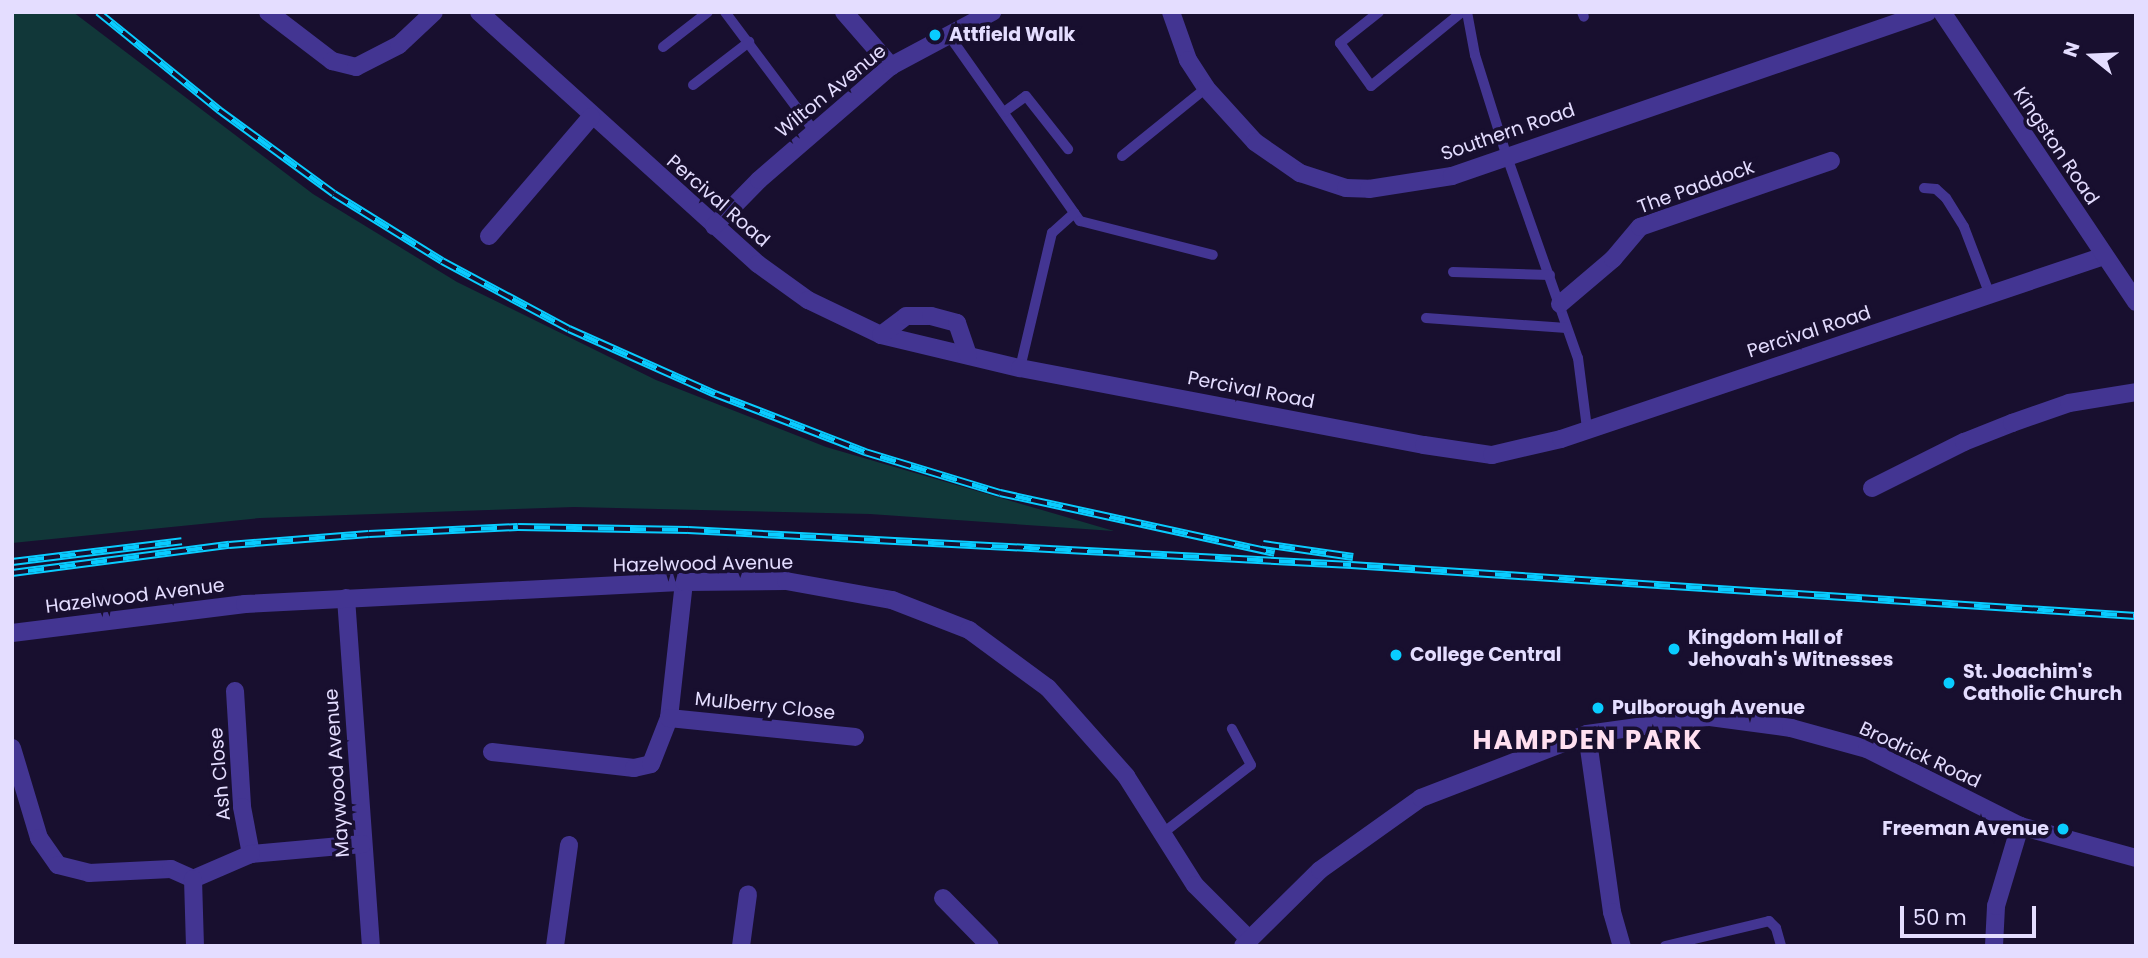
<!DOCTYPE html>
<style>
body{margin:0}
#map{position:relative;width:2148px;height:958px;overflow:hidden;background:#180f2f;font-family:Poppins,sans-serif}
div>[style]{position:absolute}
.green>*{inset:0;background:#113739}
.service>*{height:10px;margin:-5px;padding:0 5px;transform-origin:5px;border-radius:5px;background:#433592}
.minor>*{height:18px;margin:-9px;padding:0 9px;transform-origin:9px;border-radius:9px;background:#433592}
.tertiary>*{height:18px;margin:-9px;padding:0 9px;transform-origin:9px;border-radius:9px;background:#433592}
.rail>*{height:8px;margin-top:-4px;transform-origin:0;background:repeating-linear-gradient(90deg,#180f2f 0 16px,#09ccff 0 32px);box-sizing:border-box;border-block:2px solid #09ccff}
.dots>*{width:19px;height:19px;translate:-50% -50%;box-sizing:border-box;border:4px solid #180f2f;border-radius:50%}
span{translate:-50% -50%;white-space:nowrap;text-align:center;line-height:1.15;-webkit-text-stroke:7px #180f2f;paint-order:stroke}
.poi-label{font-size:19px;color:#e4ddff;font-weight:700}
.left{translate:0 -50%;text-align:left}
.right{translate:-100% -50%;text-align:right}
.street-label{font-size:19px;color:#e4ddff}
.district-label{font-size:26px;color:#ffdff0;font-weight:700;letter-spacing:2px}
.frame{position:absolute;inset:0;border:14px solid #e4ddff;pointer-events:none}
.north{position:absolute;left:2057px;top:21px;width:70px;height:70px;-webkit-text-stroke:5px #180f2f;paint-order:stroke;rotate:288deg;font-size:19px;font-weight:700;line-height:28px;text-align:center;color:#e4ddff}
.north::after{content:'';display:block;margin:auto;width:24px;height:32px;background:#e4ddff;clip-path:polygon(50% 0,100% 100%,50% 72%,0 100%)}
.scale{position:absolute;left:1900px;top:906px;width:136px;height:32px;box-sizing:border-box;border:4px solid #e4ddff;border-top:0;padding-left:9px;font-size:21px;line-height:24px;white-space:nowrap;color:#e4ddff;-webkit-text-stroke:5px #180f2f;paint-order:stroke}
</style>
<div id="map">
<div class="green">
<i style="clip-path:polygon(12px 12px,73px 12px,313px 194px,457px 282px,656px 380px,826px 447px,1114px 531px,870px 514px,574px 507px,260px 518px,12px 543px)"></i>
</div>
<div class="service">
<i style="left:725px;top:12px;width:149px;rotate:53.2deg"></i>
<i style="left:1379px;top:12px;width:50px;rotate:141.5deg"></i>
<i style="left:1340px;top:43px;width:53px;rotate:54.2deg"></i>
<i style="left:1371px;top:86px;width:117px;rotate:-39.1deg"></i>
<i style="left:1467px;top:12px;width:44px;rotate:79.5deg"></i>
<i style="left:1475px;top:55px;width:104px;rotate:72.6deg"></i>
<i style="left:1506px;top:154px;width:216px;rotate:70.6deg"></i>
<i style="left:1578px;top:358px;width:71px;rotate:82.7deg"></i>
<i style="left:1582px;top:12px;width:5px;rotate:68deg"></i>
<i style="left:948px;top:34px;width:229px;rotate:54.8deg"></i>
<i style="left:1080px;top:221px;width:137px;rotate:14.3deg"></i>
<i style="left:663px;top:47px;width:57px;rotate:-37.9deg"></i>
<i style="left:693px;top:85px;width:71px;rotate:-37.5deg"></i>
<i style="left:1004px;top:112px;width:27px;rotate:-36deg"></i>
<i style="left:1026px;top:96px;width:68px;rotate:51.6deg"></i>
<i style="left:1122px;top:156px;width:108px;rotate:-39deg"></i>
<i style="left:1924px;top:188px;width:12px;rotate:5deg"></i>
<i style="left:1936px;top:189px;width:13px;rotate:42deg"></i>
<i style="left:1946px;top:198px;width:34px;rotate:58deg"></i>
<i style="left:1964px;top:227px;width:73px;rotate:69.1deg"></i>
<i style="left:1453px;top:272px;width:97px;rotate:1.8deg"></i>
<i style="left:1426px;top:318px;width:141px;rotate:4.1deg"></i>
<i style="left:1020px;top:368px;width:139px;rotate:-76.7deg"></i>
<i style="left:1052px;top:233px;width:30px;rotate:-42deg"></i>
<i style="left:1163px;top:833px;width:111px;rotate:-37.7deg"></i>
<i style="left:1251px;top:765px;width:41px;rotate:-117.8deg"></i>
<i style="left:1665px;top:946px;width:107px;rotate:-13.5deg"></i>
<i style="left:1769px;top:921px;width:10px;rotate:45deg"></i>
<i style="left:1776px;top:928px;width:19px;rotate:74deg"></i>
</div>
<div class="minor">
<i style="left:268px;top:12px;width:81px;rotate:37.4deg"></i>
<i style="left:332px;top:61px;width:25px;rotate:14deg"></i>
<i style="left:356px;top:67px;width:48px;rotate:-27.1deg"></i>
<i style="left:399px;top:45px;width:48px;rotate:-43.3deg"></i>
<i style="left:479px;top:12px;width:376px;rotate:42.1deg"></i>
<i style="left:758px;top:264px;width:62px;rotate:35.8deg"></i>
<i style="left:808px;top:300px;width:81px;rotate:25.6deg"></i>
<i style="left:881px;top:335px;width:143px;rotate:13.4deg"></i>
<i style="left:1020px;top:368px;width:411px;rotate:10.8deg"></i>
<i style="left:1424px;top:445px;width:69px;rotate:8.4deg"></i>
<i style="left:1492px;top:455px;width:71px;rotate:-13.1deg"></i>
<i style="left:1561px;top:439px;width:573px;rotate:-18.62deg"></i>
<i style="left:844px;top:12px;width:72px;rotate:49deg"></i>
<i style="left:1171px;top:12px;width:51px;rotate:70.5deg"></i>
<i style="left:1188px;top:60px;width:33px;rotate:57deg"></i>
<i style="left:1206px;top:88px;width:73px;rotate:47.8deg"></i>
<i style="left:1255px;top:142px;width:55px;rotate:34.6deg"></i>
<i style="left:1300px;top:173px;width:48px;rotate:18.1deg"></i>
<i style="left:1346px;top:188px;width:23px;rotate:2deg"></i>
<i style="left:1369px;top:189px;width:84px;rotate:-8.9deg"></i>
<i style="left:1452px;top:176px;width:503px;rotate:-19.01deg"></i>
<i style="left:1942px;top:12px;width:349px;rotate:56.2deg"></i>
<i style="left:714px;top:226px;width:64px;rotate:-45.6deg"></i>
<i style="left:759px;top:180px;width:174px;rotate:-40.8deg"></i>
<i style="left:891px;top:66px;width:115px;rotate:-28.1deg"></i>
<i style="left:489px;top:236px;width:157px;rotate:-49.4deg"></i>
<i style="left:1560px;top:304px;width:70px;rotate:-40.3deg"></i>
<i style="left:1613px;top:259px;width:42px;rotate:-49.8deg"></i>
<i style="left:1640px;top:227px;width:202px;rotate:-19.1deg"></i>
<i style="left:881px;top:335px;width:31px;rotate:-37deg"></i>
<i style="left:906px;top:316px;width:25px"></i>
<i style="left:931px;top:316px;width:27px;rotate:15deg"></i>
<i style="left:957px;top:323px;width:34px;rotate:71deg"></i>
<i style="left:1872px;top:488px;width:103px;rotate:-26.6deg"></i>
<i style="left:1964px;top:442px;width:52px;rotate:-21.6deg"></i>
<i style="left:2012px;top:423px;width:60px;rotate:-19.3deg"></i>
<i style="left:2069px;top:403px;width:68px;rotate:-9.3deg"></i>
<i style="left:346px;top:598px;width:349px;rotate:85.9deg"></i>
<i style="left:235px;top:691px;width:116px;rotate:86.5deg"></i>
<i style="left:242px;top:807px;width:48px;rotate:79.2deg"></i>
<i style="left:251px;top:854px;width:112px;rotate:-5.1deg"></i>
<i style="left:669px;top:718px;width:137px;rotate:-83.7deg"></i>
<i style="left:1587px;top:734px;width:180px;rotate:82deg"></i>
<i style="left:1612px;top:912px;width:35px;rotate:74deg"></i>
<i style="left:12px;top:748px;width:94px;rotate:73.3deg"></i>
<i style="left:39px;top:838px;width:33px;rotate:55deg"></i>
<i style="left:58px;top:865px;width:32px;rotate:14deg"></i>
<i style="left:89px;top:873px;width:82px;rotate:-2.8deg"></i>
<i style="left:171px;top:869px;width:24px;rotate:24deg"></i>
<i style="left:193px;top:879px;width:63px;rotate:-23.3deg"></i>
<i style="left:492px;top:752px;width:143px;rotate:6.4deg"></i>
<i style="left:634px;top:768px;width:17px;rotate:-13deg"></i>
<i style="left:651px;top:764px;width:49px;rotate:-68.6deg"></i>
<i style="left:669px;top:718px;width:187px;rotate:5.8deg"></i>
<i style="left:193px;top:879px;width:67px;rotate:88.3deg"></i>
<i style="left:943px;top:898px;width:67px;rotate:45.6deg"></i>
<i style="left:555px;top:946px;width:102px;rotate:-82.1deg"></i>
<i style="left:741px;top:946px;width:52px;rotate:-82.3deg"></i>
<i style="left:1994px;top:946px;width:40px;rotate:-87.1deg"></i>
<i style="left:1996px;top:906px;width:84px;rotate:-73.3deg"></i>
</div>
<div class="tertiary">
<i style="left:12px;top:633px;width:235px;rotate:-7.1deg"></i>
<i style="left:245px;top:604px;width:440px;rotate:-2.9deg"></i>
<i style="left:684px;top:582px;width:102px;rotate:-0.6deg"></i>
<i style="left:786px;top:581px;width:108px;rotate:10.2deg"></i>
<i style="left:892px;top:600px;width:83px;rotate:21.3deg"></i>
<i style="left:969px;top:630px;width:98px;rotate:36.3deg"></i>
<i style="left:1048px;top:688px;width:118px;rotate:48.4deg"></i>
<i style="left:1126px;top:776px;width:129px;rotate:57.7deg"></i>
<i style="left:1195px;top:885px;width:76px;rotate:45deg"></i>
<i style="left:1243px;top:946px;width:108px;rotate:-44.6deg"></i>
<i style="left:1320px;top:870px;width:124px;rotate:-35.5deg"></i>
<i style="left:1421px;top:798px;width:178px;rotate:-21.1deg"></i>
<i style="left:1587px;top:734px;width:124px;rotate:-7.9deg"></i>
<i style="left:1710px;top:717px;width:82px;rotate:7.7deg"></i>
<i style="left:1791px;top:728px;width:79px;rotate:15.4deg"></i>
<i style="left:1867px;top:749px;width:171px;rotate:26.7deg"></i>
<i style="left:2020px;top:826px;width:120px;rotate:15.4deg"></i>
</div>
<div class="rail">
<i style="left:98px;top:12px;width:156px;rotate:39deg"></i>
<i style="left:219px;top:110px;width:142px;rotate:36.1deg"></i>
<i style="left:334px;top:194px;width:127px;rotate:31.8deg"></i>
<i style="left:442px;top:261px;width:144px;rotate:28.2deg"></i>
<i style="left:569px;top:329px;width:160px;rotate:24deg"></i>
<i style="left:715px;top:394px;width:161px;rotate:21.1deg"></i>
<i style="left:865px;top:452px;width:141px;rotate:16.9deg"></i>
<i style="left:1000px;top:493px;width:281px;rotate:12.3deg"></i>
<i style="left:1263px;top:544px;width:91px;rotate:8.2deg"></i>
<i style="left:12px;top:562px;width:171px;rotate:-7deg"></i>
<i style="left:12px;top:573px;width:219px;rotate:-7.4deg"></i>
<i style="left:229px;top:545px;width:140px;rotate:-4.5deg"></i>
<i style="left:369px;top:534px;width:149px;rotate:-2.7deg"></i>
<i style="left:518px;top:527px;width:170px;rotate:1deg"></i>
<i style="left:688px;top:530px;width:664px;rotate:3.02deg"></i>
<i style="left:1351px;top:565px;width:787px;rotate:3.72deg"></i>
</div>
<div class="dots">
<i style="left:935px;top:35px;background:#09ccff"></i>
<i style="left:1674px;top:649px;background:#09ccff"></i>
<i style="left:1396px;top:655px;background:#09ccff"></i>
<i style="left:1949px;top:683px;background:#09ccff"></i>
<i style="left:1598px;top:708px;background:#09ccff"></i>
<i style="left:2063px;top:829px;background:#09ccff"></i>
</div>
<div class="poi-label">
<span class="left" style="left:949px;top:35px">Attfield Walk</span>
<span class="left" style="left:1688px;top:649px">Kingdom Hall of<br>Jehovah's Witnesses</span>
<span class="left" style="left:1410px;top:655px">College Central</span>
<span class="left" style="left:1963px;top:683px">St. Joachim's<br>Catholic Church</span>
<span class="left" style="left:1612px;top:708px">Pulborough Avenue</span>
<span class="right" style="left:2049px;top:829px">Freeman Avenue</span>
</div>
<div class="street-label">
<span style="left:831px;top:91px;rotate:-39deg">Wilton Avenue</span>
<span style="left:1508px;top:132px;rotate:-19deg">Southern Road</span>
<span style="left:2056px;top:146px;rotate:56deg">Kingston Road</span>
<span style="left:1696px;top:187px;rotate:-20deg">The Paddock</span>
<span style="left:718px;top:201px;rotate:41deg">Percival Road</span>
<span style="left:1809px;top:332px;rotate:-18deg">Percival Road</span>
<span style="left:1251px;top:390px;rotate:11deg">Percival Road</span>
<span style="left:703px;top:564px;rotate:-1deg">Hazelwood Avenue</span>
<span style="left:135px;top:596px;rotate:-7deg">Hazelwood Avenue</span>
<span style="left:765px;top:706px;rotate:6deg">Mulberry Close</span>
<span style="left:1920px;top:755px;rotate:25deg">Brodrick Road</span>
<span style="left:337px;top:773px;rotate:-94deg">Maywood Avenue</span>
<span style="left:220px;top:774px;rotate:-95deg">Ash Close</span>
</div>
<div class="district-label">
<span style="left:1588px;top:741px">HAMPDEN PARK</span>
</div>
<div class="frame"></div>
<div class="north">N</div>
<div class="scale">50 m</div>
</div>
